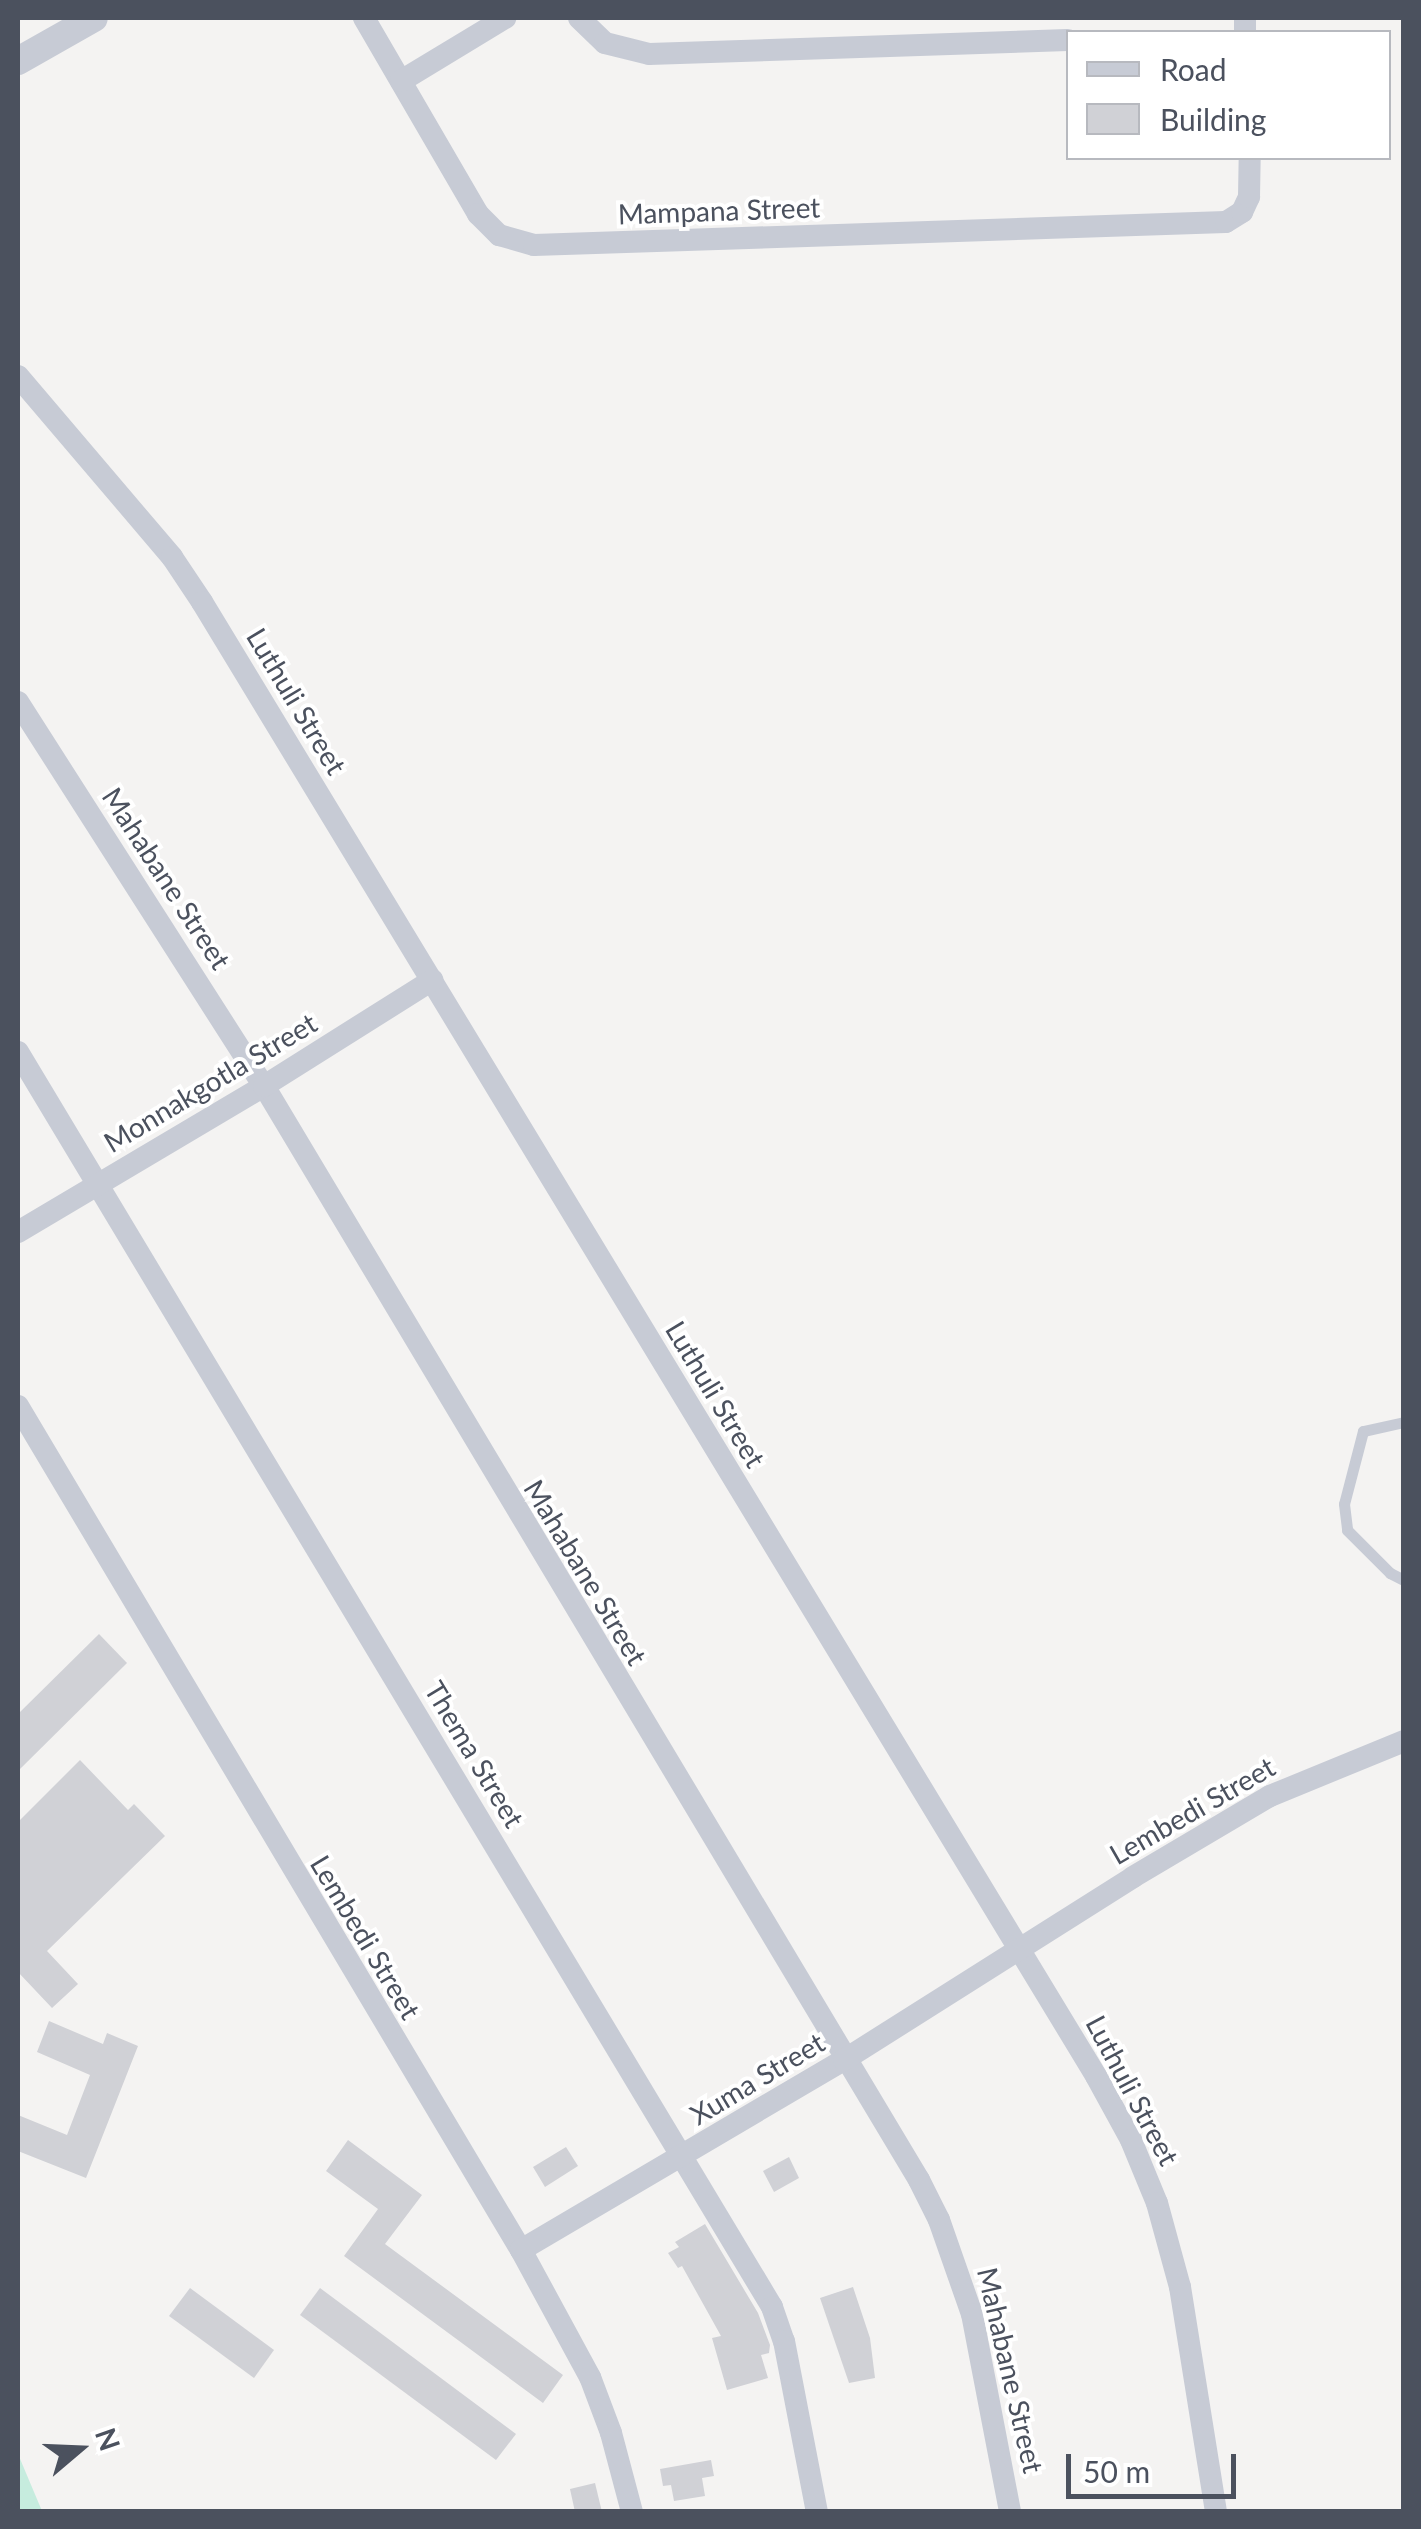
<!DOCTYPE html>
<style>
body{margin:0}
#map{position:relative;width:1421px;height:2529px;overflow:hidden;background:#f4f3f2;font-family:Lato,sans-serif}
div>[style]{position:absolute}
.green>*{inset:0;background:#c6ecde}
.building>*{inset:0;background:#d0d1d6}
.service>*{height:11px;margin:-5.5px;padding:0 5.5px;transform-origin:5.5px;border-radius:5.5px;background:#c7cbd5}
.minor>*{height:22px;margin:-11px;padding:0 11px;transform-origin:11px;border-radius:11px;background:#c7cbd5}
.tertiary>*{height:28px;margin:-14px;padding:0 14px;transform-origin:14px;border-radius:14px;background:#c7cbd5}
span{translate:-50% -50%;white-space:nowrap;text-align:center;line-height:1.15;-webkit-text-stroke:8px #fff;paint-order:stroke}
.street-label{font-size:28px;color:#4b515e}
.frame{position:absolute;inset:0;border:20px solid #4b515e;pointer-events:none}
.legend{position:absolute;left:1066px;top:30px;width:325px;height:130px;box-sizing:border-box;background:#fff;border:2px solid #b7b9bf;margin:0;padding:12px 18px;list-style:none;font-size:30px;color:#4b515e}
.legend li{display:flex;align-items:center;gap:20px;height:50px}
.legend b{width:50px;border:2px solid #b7b9bf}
.north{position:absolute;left:30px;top:2399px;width:100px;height:100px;-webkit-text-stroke:8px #fff;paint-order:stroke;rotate:71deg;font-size:28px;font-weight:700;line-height:40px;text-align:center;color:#4b515e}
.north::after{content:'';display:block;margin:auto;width:35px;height:45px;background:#4b515e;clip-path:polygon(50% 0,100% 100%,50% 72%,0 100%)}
.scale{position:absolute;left:1066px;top:2454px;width:170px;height:45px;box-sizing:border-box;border:5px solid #4b515e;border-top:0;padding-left:12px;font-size:30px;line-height:35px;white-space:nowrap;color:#4b515e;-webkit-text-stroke:8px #fff;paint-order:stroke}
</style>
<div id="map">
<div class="green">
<i style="clip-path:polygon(18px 2454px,42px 2511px,18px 2511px)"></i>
</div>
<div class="building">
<i style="clip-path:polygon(99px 1634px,127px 1663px,18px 1771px,18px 1714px)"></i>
<i style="clip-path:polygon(80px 1760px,128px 1810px,134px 1804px,165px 1836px,47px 1951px,78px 1984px,52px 2008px,18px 1972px,18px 1822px)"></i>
<i style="clip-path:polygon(49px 2021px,103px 2044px,107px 2033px,138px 2046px,86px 2178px,18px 2151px,18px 2115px,67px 2135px,90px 2075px,37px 2052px)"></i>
<i style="clip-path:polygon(348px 2140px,422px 2195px,385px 2244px,563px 2375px,543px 2403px,344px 2256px,378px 2209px,326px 2171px)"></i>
<i style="clip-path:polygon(566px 2147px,578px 2166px,545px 2187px,533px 2167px)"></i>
<i style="clip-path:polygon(789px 2157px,799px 2178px,774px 2192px,763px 2171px)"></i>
<i style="clip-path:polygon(705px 2224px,758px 2313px,770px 2345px,769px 2353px,761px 2355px,768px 2378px,727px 2390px,712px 2338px,721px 2336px,682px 2266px,678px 2268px,668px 2253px,679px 2247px,675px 2242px)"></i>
<i style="clip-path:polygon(853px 2287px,870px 2338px,875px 2378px,849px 2383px,820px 2298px)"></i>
<i style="clip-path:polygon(190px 2288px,274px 2350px,254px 2378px,169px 2316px)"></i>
<i style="clip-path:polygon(320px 2288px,516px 2434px,496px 2460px,300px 2315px)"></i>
<i style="clip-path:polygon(711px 2460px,714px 2476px,702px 2478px,705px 2496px,674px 2501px,671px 2485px,663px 2486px,660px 2469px)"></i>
<i style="clip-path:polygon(595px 2483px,602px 2512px,575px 2512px,570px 2489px)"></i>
</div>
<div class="service">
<i style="left:1404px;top:1422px;width:42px;rotate:167.6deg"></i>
<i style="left:1363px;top:1431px;width:75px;rotate:104.6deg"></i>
<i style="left:1344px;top:1504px;width:26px;rotate:83deg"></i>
<i style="left:1347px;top:1530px;width:61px;rotate:45deg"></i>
<i style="left:1390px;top:1573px;width:16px;rotate:27deg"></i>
</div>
<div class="minor">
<i style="left:364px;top:18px;width:227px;rotate:59.8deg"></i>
<i style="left:478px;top:214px;width:30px;rotate:45deg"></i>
<i style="left:499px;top:235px;width:36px;rotate:16deg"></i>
<i style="left:534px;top:245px;width:692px;rotate:-1.9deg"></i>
<i style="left:1226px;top:222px;width:19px;rotate:-32deg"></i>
<i style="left:1242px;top:212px;width:17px;rotate:-65deg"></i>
<i style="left:1249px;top:197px;width:39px;rotate:-89deg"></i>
<i style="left:579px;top:18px;width:36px;rotate:44deg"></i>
<i style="left:605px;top:43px;width:45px;rotate:14deg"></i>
<i style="left:649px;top:54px;width:419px;rotate:-1.9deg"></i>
<i style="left:1245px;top:18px;width:14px;rotate:90deg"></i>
<i style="left:401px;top:81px;width:122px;rotate:-31.2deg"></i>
<i style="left:18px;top:376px;width:238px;rotate:49.6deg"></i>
<i style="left:172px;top:557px;width:54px;rotate:56.3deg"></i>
<i style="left:202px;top:602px;width:1724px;rotate:58.76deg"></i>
<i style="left:1096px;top:2076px;width:73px;rotate:61.3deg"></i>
<i style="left:1131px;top:2140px;width:68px;rotate:67.6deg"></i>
<i style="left:1157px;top:2203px;width:87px;rotate:74.7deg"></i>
<i style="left:1180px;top:2287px;width:228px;rotate:80.9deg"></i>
<i style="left:18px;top:702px;width:456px;rotate:57.4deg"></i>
<i style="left:264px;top:1086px;width:1275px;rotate:59.09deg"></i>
<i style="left:919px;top:2180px;width:45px;rotate:63.4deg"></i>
<i style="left:939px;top:2220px;width:100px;rotate:70.7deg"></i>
<i style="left:972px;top:2314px;width:202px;rotate:79.1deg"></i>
<i style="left:18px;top:1052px;width:1464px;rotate:59deg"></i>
<i style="left:772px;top:2307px;width:36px;rotate:71deg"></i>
<i style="left:784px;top:2341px;width:174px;rotate:79.1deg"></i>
<i style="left:18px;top:1232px;width:286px;rotate:-30.7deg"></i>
<i style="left:264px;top:1086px;width:199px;rotate:-32.2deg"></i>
<i style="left:18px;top:1406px;width:983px;rotate:59.21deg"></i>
<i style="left:521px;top:2250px;width:145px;rotate:61.5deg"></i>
<i style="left:590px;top:2377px;width:60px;rotate:69.4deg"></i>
<i style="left:611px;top:2433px;width:82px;rotate:75.1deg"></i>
<i style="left:521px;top:2250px;width:375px;rotate:-30.5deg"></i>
<i style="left:844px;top:2060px;width:342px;rotate:-32.3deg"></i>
<i style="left:1133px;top:1877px;width:159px;rotate:-30.6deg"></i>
<i style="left:1270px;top:1796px;width:145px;rotate:-22.3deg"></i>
</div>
<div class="tertiary">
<i style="left:18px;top:61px;width:87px;rotate:-29.5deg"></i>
</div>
<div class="street-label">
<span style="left:719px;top:210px;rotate:-2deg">Mampana Street</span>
<span style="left:297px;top:701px;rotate:59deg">Luthuli Street</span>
<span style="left:167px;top:878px;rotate:57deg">Mahabane Street</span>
<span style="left:210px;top:1082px;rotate:-31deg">Monnakgotla Street</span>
<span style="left:716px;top:1394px;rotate:59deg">Luthuli Street</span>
<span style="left:586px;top:1572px;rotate:59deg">Mahabane Street</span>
<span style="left:475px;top:1754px;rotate:59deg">Thema Street</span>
<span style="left:1192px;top:1810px;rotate:-30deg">Lembedi Street</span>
<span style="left:366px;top:1937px;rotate:59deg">Lembedi Street</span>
<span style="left:757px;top:2078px;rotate:-31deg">Xuma Street</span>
<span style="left:1133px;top:2090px;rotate:62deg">Luthuli Street</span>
<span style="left:1011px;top:2370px;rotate:77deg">Mahabane Street</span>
</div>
<div class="frame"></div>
<ul class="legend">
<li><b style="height:12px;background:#c7cbd5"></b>Road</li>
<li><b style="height:28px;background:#d0d1d6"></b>Building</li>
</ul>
<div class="north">N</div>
<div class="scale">50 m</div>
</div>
